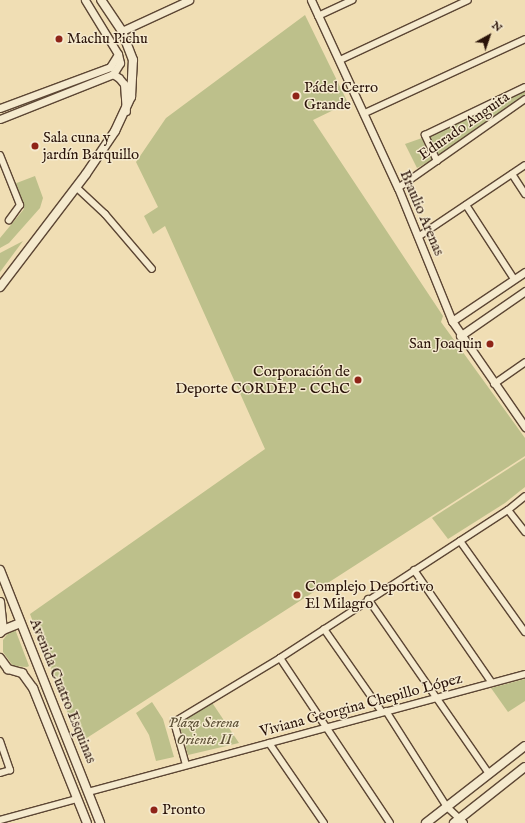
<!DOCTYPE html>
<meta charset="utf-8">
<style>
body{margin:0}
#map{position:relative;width:525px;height:823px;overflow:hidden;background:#f0deb4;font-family:"IM FELL English",serif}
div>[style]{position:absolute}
.green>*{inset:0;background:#bdc08b}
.roads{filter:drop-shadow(1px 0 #5c4634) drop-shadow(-1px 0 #5c4634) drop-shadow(0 1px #5c4634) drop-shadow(0 -1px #5c4634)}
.minor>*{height:6px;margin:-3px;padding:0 3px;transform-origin:3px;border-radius:3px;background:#f5eace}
.tertiary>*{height:7px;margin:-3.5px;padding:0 3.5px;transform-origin:3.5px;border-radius:3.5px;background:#f5eace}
.secondary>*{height:8px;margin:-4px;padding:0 4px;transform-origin:4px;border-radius:4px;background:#f5eace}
.dots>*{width:11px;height:11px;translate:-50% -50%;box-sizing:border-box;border:2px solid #f5eace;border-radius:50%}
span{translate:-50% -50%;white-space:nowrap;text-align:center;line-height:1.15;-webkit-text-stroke:3px #f5eace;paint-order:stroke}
.poi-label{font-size:15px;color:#2a1309}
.left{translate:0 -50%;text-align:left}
.right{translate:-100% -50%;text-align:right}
.street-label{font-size:15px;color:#2a1309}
.park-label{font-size:15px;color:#5d5036;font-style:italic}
.north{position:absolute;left:469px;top:16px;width:40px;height:40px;-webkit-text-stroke:3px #f5eace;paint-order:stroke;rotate:40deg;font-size:11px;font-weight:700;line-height:16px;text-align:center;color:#2a1309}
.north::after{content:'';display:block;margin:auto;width:14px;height:18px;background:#2a1309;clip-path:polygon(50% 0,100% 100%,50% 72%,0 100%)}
</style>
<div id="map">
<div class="green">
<i style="clip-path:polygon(305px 15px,348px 103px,313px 120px,443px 316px,441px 322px,525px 438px,525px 456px,79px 743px,30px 614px,265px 449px,165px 226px,153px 234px,144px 216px,158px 207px,136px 162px,166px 118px)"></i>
<i style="clip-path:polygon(525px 89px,525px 96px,437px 158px,427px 135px)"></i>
<i style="clip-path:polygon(422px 138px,432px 160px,417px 168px,405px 144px)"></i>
<i style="clip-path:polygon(35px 176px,43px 198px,40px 208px,9px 243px,0 248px,0 238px,24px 209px,14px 184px)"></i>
<i style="clip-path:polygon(23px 241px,0 272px,0 253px)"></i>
<i style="clip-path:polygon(525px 458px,525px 487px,505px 503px,448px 539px,432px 518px)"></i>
<i style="clip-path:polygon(15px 629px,29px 666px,27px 667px,13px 666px,3px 652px,3px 640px,9px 632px)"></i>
<i style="clip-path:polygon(525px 679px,525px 701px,508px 712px,491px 688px)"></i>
<i style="clip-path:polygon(211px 701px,239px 743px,188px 755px,180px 727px,182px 722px)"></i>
<i style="clip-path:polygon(152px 702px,163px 719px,174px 757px,156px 761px,149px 735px,136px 713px)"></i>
</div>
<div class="roads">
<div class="minor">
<i style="left:318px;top:16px;width:38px;rotate:-25deg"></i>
<i style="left:340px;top:60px;width:141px;rotate:-25.1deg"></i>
<i style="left:365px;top:113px;width:176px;rotate:-24.8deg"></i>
<i style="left:0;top:155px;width:54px;rotate:68.2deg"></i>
<i style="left:20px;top:205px;width:19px;rotate:126deg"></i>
<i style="left:437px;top:161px;width:29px;rotate:-115deg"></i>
<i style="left:425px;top:135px;width:111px;rotate:-25.6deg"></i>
<i style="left:512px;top:174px;width:24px;rotate:57deg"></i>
<i style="left:76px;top:187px;width:40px;rotate:43deg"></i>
<i style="left:105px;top:214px;width:72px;rotate:49.5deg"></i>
<i style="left:398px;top:188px;width:155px;rotate:-35deg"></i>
<i style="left:466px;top:205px;width:88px;rotate:57deg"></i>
<i style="left:418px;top:237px;width:129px;rotate:-33.9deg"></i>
<i style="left:494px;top:384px;width:38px;rotate:-35deg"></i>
<i style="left:508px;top:510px;width:28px;rotate:52deg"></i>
<i style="left:460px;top:541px;width:112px;rotate:54.5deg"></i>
<i style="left:414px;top:570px;width:137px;rotate:55.4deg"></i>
<i style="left:368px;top:599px;width:213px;rotate:55.3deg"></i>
<i style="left:324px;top:629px;width:101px;rotate:55.1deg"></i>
<i style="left:280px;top:658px;width:198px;rotate:56.3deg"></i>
<i style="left:386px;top:711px;width:114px;rotate:57.6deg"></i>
<i style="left:447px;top:807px;width:23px;rotate:43deg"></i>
<i style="left:0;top:741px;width:31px;rotate:71deg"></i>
<i style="left:10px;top:770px;width:10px;rotate:163deg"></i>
<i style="left:269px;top:743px;width:97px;rotate:55.5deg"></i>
<i style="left:186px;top:765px;width:45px;rotate:-105.6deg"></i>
<i style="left:174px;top:722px;width:124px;rotate:-31.1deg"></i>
<i style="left:280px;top:658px;width:272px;rotate:-33deg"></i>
<i style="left:508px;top:510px;width:22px;rotate:-39deg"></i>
<i style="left:88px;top:792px;width:453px;rotate:-15.1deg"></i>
<i style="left:0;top:820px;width:80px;rotate:-15.3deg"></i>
</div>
<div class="tertiary">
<i style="left:85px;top:0;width:63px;rotate:58.6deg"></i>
<i style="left:118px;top:54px;width:9px;rotate:77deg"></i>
<i style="left:120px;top:63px;width:13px;rotate:122deg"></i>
<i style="left:311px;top:0;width:207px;rotate:65.2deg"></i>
<i style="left:398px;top:188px;width:144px;rotate:67.9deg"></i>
<i style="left:452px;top:321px;width:129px;rotate:55.4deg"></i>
<i style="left:122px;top:31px;width:74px;rotate:-24.8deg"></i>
<i style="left:0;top:108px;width:117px;rotate:-20.4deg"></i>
<i style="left:110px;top:67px;width:15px;rotate:-58deg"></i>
<i style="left:0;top:119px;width:122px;rotate:-21.7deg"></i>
<i style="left:113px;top:74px;width:7px;rotate:34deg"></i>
<i style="left:119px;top:78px;width:8px;rotate:50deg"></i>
<i style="left:124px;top:84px;width:27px;rotate:86deg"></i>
<i style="left:452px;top:321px;width:88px;rotate:-33.9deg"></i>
<i style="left:460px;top:336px;width:79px;rotate:-34.7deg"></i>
</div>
<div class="secondary">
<i style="left:0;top:287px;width:142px;rotate:-52.7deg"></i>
<i style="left:86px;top:174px;width:52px;rotate:-56deg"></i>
<i style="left:115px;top:131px;width:38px;rotate:-65deg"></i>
<i style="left:131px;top:97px;width:37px;rotate:-87deg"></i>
<i style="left:133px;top:60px;width:31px;rotate:-111deg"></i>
<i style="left:122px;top:31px;width:37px;rotate:-124deg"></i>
<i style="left:0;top:570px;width:272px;rotate:68.4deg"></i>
<i style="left:0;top:602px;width:28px;rotate:84deg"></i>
<i style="left:3px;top:630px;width:4px;rotate:135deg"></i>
<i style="left:3px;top:630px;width:18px;rotate:-22deg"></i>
<i style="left:0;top:658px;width:14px;rotate:54deg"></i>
<i style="left:8px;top:669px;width:15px;rotate:16deg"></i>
<i style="left:22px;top:673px;width:19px;rotate:54deg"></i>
<i style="left:33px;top:688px;width:145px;rotate:68.2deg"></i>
<i style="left:426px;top:823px;width:125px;rotate:-37.9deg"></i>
<i style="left:454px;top:823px;width:90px;rotate:-38.3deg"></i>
</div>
</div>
<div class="dots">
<i style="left:59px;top:39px;background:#8f2418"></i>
<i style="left:296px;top:96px;background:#8f2418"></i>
<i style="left:35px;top:146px;background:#8f2418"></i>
<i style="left:490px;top:344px;background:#8f2418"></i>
<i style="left:358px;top:380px;background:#8f2418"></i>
<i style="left:297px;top:595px;background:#8f2418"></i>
<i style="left:154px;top:810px;background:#8f2418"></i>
</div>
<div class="poi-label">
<span class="left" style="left:67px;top:39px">Machu Pichu</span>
<span class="left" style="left:304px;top:96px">Pádel Cerro<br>Grande</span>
<span class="left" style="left:43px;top:146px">Sala cuna y<br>jardín Barquillo</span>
<span class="right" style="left:482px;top:344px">San Joaquin</span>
<span class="right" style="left:350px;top:380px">Corporación de<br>Deporte CORDEP - CChC</span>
<span class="left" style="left:305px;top:595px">Complejo Deportivo<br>El Milagro</span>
<span class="left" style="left:162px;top:810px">Pronto</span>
</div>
<div class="street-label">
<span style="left:464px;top:126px;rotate:-35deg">Edurado Anguita</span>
<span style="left:422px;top:213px;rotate:67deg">Braulio Arenas</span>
<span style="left:63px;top:691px;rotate:68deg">Avenida Cuatro Esquinas</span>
<span style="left:361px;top:705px;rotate:-15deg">Viviana Georgina Chepillo López</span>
</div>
<div class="park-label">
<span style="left:204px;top:731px">Plaza Serena<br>Oriente II</span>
</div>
<div class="north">N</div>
</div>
